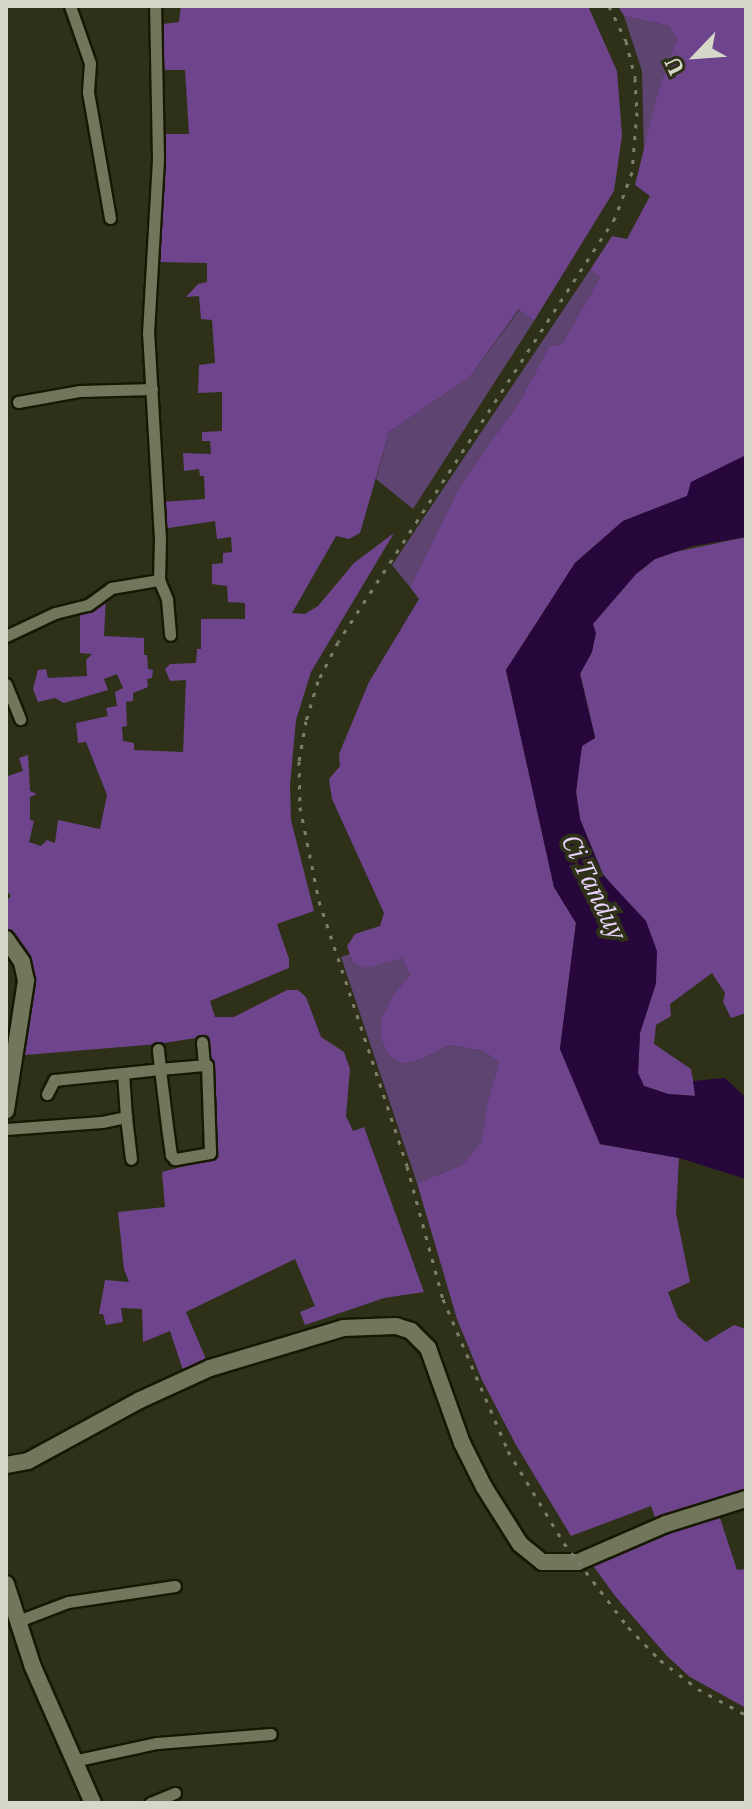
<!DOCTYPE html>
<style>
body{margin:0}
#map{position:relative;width:752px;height:1809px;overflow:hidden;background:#2e3118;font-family:"IBM Plex Serif",serif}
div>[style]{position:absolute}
.green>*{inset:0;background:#5e4571}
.forest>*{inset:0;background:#6e448d}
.water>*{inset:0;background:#27063b}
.roads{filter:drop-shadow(2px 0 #171802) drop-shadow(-2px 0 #171802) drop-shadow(0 2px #171802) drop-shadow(0 -2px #171802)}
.street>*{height:11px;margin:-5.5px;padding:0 5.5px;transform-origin:5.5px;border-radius:5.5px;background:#72765b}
.secondary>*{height:16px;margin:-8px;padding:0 8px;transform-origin:8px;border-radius:8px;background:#72765b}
.rail>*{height:3px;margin-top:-1.5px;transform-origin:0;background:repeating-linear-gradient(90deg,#7c7f6a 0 4px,transparent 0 12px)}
span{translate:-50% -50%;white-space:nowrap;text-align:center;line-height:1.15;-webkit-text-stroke:8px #2e3118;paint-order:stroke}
.water-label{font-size:26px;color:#e9d3fc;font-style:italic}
.frame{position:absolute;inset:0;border:8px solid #d6d8c9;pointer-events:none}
.north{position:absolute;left:656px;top:16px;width:80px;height:80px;-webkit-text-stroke:6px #2e3118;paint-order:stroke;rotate:245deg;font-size:22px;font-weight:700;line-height:32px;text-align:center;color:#d6d8c9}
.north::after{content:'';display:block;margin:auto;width:28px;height:36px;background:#d6d8c9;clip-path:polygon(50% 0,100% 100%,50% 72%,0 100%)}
</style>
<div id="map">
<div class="green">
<i style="clip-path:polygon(624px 16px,669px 26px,677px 39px,660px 84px,644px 156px,642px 71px)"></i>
<i style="clip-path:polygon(590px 270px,600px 277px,578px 316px,562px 344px,549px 346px,521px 399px,461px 484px,410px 587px,392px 565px)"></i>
<i style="clip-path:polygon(520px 309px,534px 321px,413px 509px,376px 479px,389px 432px,469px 378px)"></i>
<i style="clip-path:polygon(350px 954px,352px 961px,402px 958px,410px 975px,393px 995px,381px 1040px,389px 1056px,402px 1064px,420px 1060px,450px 1045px,483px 1051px,499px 1062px,488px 1099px,483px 1142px,462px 1165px,417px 1183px,341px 957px)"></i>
</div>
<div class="forest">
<i style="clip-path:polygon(181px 6px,588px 6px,617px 71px,622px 135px,614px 191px,534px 321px,519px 309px,469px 378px,389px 432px,360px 533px,349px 539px,336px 536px,292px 613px,305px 614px,318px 606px,354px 563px,394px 533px,311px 672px,296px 720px,290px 785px,291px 820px,314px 911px,277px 924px,289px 959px,289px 968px,210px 1001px,215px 1017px,234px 1017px,287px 990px,298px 990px,306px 997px,321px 1037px,344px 1052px,350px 1069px,346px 1116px,353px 1131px,364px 1127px,424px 1292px,384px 1298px,305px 1325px,300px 1312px,315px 1306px,295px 1259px,186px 1312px,208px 1364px,184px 1373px,170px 1331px,143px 1342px,142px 1309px,121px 1308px,123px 1322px,106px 1325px,103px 1314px,99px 1314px,105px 1280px,129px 1282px,124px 1269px,118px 1212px,165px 1207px,162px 1172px,219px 1157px,208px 1036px,158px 1044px,25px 1055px,36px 983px,31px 964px,6px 931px,6px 901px,11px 896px,6px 890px,6px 772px,8px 776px,23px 771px,19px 758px,28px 755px,30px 791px,37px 794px,30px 797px,30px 820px,34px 821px,29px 842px,41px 846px,47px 840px,55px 843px,58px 820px,100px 829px,107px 795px,86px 742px,78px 743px,76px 723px,108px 716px,106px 708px,117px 706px,115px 692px,123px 688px,117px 674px,104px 679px,108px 690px,64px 703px,55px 698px,38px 702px,33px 689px,38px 670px,46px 669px,48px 678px,87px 676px,86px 660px,92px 654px,80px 653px,80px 611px,91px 610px,106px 597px,104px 636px,144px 638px,144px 655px,147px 655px,148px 669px,153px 670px,152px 678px,147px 679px,148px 687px,133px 693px,133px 701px,126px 702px,127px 726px,122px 727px,123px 741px,134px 743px,134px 750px,183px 752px,186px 680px,170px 681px,165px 669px,170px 664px,196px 663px,197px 649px,201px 649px,201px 619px,245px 619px,245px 603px,228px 602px,227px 586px,212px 584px,212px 564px,223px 563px,223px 553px,232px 552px,231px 537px,217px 539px,215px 521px,162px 529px,161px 502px,205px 499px,204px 476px,200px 476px,199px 469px,184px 471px,183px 453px,211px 454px,210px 441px,202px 441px,202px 432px,222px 431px,222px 392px,198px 393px,199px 365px,215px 363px,212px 320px,201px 319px,199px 296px,186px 297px,198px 284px,207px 282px,207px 263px,156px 262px,161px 239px,157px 213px,161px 134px,189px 134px,185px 70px,164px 70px,163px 24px,179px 22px)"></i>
<i style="clip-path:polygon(618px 6px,746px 6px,746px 457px,687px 496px,623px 521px,575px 563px,506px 670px,554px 887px,576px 923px,560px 1049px,600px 1144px,679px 1158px,676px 1213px,690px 1282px,668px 1292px,678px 1318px,706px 1342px,734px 1325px,746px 1329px,746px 1493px,657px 1523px,651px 1506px,571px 1536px,516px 1445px,482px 1380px,457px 1319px,417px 1183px,462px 1165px,482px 1142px,488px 1099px,499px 1062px,483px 1051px,450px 1045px,420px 1060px,402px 1064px,389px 1056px,381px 1040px,381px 1021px,393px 995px,410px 975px,402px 958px,365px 968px,352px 961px,347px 946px,355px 934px,380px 926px,384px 913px,332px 799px,329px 779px,340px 766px,339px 754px,369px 682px,419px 599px,410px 587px,461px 484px,521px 399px,549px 346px,562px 344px,600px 277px,590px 270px,612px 236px,627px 239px,650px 196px,635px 185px,660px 84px,677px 39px,669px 26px,624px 16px)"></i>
<i style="clip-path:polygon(746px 537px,746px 1013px,731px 1018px,723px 1002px,725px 993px,712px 973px,670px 1004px,671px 1016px,656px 1025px,654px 1044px,691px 1069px,696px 1096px,668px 1094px,644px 1086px,638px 1073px,640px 1033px,656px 983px,623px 898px,603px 874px,580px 819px,576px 792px,580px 755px,582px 746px,595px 737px,580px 673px,592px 652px,592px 624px,636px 574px,655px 559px,675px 552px)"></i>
<i style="clip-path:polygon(718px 1512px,737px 1570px,746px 1569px,746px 1708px,690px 1677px,667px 1656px,615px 1596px,589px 1560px)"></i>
</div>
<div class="water">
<i style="clip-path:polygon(744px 456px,746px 537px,693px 546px,655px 559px,636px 574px,593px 624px,596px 633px,592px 652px,580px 674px,595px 738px,582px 746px,576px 792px,580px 819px,602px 874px,646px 921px,657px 951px,656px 983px,640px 1033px,638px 1073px,644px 1086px,668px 1094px,695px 1096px,693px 1081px,725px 1078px,746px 1098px,746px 1179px,679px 1158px,600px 1144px,560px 1049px,576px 923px,554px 887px,506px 670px,575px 563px,623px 521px,687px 496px,691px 482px)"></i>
</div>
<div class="roads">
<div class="street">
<i style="left:70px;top:6px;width:60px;rotate:70.7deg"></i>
<i style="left:90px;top:63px;width:29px;rotate:94deg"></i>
<i style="left:88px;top:92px;width:128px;rotate:80.1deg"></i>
<i style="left:18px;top:402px;width:63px;rotate:-10.1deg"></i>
<i style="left:80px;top:391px;width:72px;rotate:-1.6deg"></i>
<i style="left:159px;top:580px;width:21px;rotate:67deg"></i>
<i style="left:167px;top:599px;width:36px;rotate:85deg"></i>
<i style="left:6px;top:636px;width:54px;rotate:-25.1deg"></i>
<i style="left:55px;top:613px;width:34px;rotate:-14deg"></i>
<i style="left:88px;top:605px;width:29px;rotate:-36deg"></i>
<i style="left:111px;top:588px;width:49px;rotate:-9.5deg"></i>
<i style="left:159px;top:580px;width:41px;rotate:-88.6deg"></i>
<i style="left:160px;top:539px;width:206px;rotate:-93.3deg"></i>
<i style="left:148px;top:333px;width:175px;rotate:-86.7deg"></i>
<i style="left:158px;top:158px;width:152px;rotate:-91.1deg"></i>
<i style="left:6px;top:684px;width:38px;rotate:68deg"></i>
<i style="left:202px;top:1042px;width:23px;rotate:85deg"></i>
<i style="left:47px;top:1094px;width:16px;rotate:-63deg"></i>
<i style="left:54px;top:1080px;width:69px;rotate:-5.8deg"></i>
<i style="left:126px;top:1117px;width:42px;rotate:83.2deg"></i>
<i style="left:6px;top:1129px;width:96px;rotate:-4.2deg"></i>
<i style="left:102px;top:1122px;width:25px;rotate:-12deg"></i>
<i style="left:126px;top:1117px;width:44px;rotate:-93.9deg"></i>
<i style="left:123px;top:1073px;width:37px;rotate:-6deg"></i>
<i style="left:160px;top:1069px;width:11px;rotate:-5deg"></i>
<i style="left:171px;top:1068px;width:36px;rotate:-5deg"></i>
<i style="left:207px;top:1065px;width:88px;rotate:88deg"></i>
<i style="left:210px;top:1153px;width:36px;rotate:170deg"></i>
<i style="left:175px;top:1159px;width:6px;rotate:-135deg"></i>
<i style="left:171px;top:1155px;width:29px;rotate:-98deg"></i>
<i style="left:167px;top:1126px;width:57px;rotate:-97deg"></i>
<i style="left:160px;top:1069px;width:20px;rotate:-96deg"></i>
<i style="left:18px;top:1621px;width:53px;rotate:-20.8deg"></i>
<i style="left:68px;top:1602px;width:108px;rotate:-8.5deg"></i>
<i style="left:73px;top:1761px;width:86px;rotate:-12.1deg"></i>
<i style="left:157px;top:1743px;width:114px;rotate:-4.5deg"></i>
<i style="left:150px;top:1803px;width:27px;rotate:-22deg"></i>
</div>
<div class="secondary">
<i style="left:6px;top:939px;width:28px;rotate:55deg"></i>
<i style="left:22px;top:962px;width:19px;rotate:78deg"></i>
<i style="left:26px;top:981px;width:131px;rotate:98.8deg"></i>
<i style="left:6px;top:1465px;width:22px;rotate:-10deg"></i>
<i style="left:28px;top:1461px;width:128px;rotate:-28.6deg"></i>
<i style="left:140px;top:1400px;width:77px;rotate:-24.6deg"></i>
<i style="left:210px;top:1368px;width:139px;rotate:-16.7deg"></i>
<i style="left:343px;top:1328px;width:53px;rotate:-2.2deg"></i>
<i style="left:396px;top:1326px;width:16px;rotate:18deg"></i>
<i style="left:411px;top:1331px;width:24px;rotate:45deg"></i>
<i style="left:428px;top:1348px;width:101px;rotate:70.3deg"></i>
<i style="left:462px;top:1443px;width:49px;rotate:63.4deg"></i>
<i style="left:484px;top:1487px;width:67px;rotate:57.7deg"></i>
<i style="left:520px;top:1544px;width:28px;rotate:39deg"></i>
<i style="left:542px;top:1562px;width:36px"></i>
<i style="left:578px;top:1562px;width:96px;rotate:-23.4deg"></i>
<i style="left:666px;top:1524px;width:84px;rotate:-17.4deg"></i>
<i style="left:6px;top:1584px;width:87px;rotate:72deg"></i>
<i style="left:33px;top:1667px;width:149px;rotate:66.2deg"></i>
</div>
</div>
<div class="rail">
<i style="left:609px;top:6px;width:39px;rotate:64deg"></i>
<i style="left:626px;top:41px;width:38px;rotate:76deg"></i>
<i style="left:635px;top:78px;width:34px;rotate:87deg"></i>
<i style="left:637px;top:112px;width:60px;rotate:94.8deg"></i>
<i style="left:632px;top:172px;width:49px;rotate:110.3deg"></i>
<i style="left:615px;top:218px;width:506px;rotate:123.16deg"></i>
<i style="left:338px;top:642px;width:44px;rotate:117.1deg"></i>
<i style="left:318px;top:681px;width:42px;rotate:106.7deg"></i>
<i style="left:306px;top:721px;width:41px;rotate:99.9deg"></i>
<i style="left:299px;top:761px;width:46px;rotate:88.8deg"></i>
<i style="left:300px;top:807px;width:96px;rotate:78.6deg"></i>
<i style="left:319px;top:901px;width:279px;rotate:71.6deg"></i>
<i style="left:407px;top:1166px;width:138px;rotate:74.9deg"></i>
<i style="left:443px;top:1299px;width:165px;rotate:66.8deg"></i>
<i style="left:508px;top:1451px;width:108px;rotate:58.7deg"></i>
<i style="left:564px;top:1543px;width:106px;rotate:52.7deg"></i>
<i style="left:628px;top:1627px;width:46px;rotate:45.9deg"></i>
<i style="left:660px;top:1660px;width:48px;rotate:37.3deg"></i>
<i style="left:698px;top:1689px;width:55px;rotate:28.4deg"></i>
</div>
<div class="water-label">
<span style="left:594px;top:887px;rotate:64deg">Ci Tanduy</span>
</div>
<div class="frame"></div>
<div class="north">U</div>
</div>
